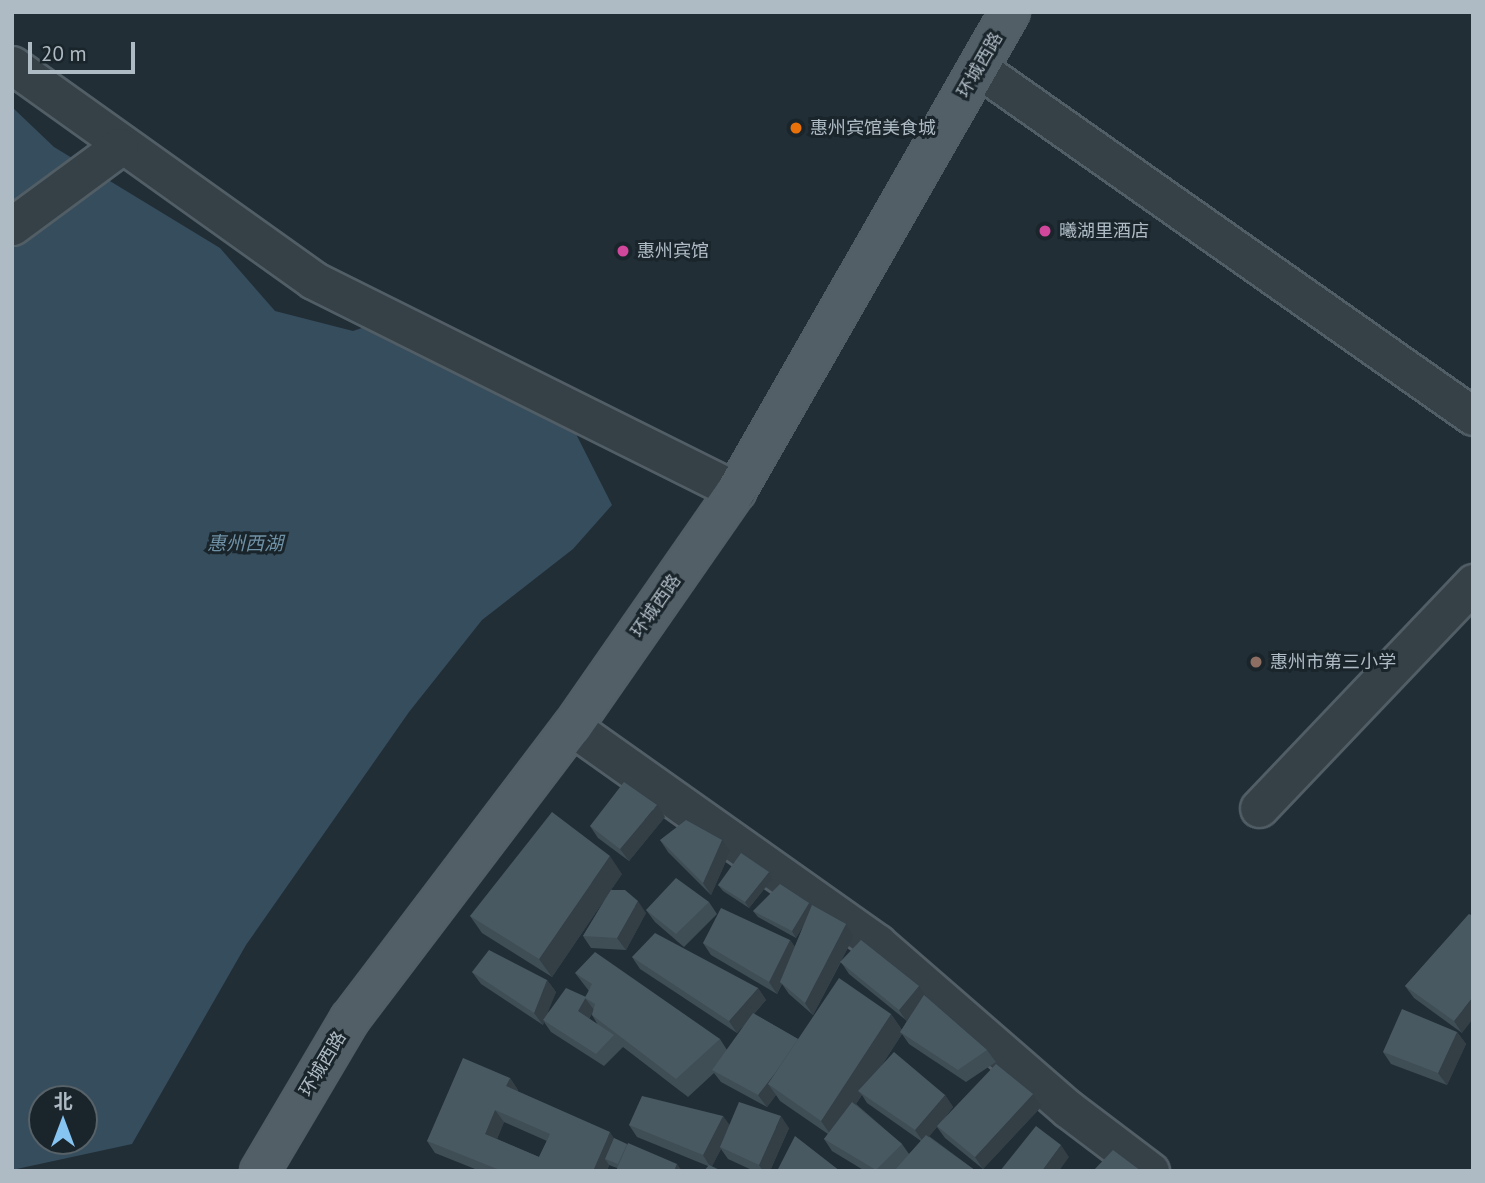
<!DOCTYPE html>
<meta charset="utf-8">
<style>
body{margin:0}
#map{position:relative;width:1485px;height:1183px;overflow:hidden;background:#212e36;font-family:"PT Sans","Noto Sans SC",sans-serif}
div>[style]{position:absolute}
.water>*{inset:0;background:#364d5d}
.roads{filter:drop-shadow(2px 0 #525e65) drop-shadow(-2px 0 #525e65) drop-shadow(0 2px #525e65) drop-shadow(0 -2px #525e65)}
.minor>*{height:37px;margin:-18.5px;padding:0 18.5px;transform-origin:18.5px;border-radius:18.5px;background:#354047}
.major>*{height:38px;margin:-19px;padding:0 19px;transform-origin:19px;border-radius:19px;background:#525f67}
.wall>*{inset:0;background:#3f4d54}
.shaded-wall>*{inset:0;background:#333e45}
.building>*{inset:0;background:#495962}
.dots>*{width:19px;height:19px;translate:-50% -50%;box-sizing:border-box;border:4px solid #1a252b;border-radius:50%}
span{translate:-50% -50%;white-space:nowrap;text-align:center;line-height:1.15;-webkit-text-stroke:6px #1a252b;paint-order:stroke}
.street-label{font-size:18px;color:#afbbc4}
.poi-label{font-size:18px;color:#afbbc4}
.left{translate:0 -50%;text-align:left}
.water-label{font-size:19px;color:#7092a6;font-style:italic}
.frame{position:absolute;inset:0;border:14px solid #afbbc4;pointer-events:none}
.north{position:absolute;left:28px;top:1085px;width:70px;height:70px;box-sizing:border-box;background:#1a252b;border:2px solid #566168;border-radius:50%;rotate:0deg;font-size:19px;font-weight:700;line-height:28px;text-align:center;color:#afbbc4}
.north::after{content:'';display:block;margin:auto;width:24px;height:32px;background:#86c4f2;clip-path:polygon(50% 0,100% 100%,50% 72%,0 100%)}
.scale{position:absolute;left:28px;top:42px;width:107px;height:32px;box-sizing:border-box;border:4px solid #afbbc4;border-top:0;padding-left:9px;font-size:21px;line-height:24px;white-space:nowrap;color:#afbbc4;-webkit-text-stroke:5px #1a252b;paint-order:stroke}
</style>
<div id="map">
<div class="water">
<i style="clip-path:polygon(evenodd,12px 107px,54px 147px,220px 248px,275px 311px,353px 331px,388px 319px,574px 430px,612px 505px,573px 549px,482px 620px,409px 712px,246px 945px,132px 1144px,12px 1170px,12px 107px,42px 1099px,84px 1099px,84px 1141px,42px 1141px,42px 1099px)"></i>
</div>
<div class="roads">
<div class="minor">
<i style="left:12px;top:65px;width:370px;rotate:35.5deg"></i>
<i style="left:313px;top:280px;width:473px;rotate:26.5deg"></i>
<i style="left:978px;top:68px;width:605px;rotate:35.11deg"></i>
<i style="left:12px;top:226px;width:133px;rotate:-36.4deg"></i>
<i style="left:572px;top:727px;width:374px;rotate:35.3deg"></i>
<i style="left:877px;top:943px;width:253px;rotate:41deg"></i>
<i style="left:1068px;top:1109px;width:103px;rotate:37.1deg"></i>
<i style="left:1259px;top:808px;width:311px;rotate:-46.4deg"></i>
</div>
<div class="major">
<i style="left:260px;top:1171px;width:177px;rotate:-59.4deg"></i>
<i style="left:350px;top:1019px;width:367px;rotate:-52.8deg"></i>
<i style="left:572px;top:727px;width:287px;rotate:-55.2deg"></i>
<i style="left:736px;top:491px;width:552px;rotate:-60.23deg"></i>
</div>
</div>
<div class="wall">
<i style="clip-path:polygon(665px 817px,629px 861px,598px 838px,590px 826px)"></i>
<i style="clip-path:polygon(660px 840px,730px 852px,711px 895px,668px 852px)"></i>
<i style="clip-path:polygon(769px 872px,773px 878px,749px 908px,723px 891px,718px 885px)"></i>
<i style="clip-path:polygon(622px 874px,611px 890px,646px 913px,626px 950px,591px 948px,583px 936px,605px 899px,552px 977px,482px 933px,470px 916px)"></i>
<i style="clip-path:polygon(709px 902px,717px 914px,684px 947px,655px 922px,646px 910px)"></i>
<i style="clip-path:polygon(evenodd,809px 903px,811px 907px,846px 924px,854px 936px,841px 961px,927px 998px,987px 1050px,996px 1062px,966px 1082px,909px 1044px,902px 1034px,880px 1068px,945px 1095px,953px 1107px,943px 1120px,1033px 1094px,1042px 1106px,983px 1169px,945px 1138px,937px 1127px,929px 1136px,976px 1171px,865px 1171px,832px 1151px,824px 1139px,828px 1134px,780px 1101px,776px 1095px,767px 1107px,721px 1082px,714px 1073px,688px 1097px,623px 1047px,604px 1066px,551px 1032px,544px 1022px,543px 1025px,481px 984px,472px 972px,547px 980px,556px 992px,547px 1013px,585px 997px,589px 991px,575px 973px,720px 1039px,727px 1050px,747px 1022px,737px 1033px,640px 969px,632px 957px,758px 988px,766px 1000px,754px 1014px,798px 1039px,891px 1014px,902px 1030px,907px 1021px,849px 974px,841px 962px,813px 1015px,789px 994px,782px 984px,777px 994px,711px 955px,703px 943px,790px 940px,795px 947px,805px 923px,796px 938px,758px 917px,753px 911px,809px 903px,593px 1012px,592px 1015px,598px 1025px,589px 1019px,593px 1012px,809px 903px,862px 1095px,867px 1103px,921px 1141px,909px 1154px,902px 1144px,856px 1104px,862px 1095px)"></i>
<i style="clip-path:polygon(1469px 914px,1462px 1033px,1414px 998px,1405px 986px)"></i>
<i style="clip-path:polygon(1457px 1032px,1466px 1044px,1447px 1085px,1391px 1064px,1383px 1052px)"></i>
<i style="clip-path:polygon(evenodd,510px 1078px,518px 1090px,517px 1092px,682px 1171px,617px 1168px,609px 1165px,607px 1171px,480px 1171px,435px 1153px,427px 1141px,510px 1078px,504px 1122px,547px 1141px,539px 1157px,497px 1139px,504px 1122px)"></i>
<i style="clip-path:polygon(723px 1116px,729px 1125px,789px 1128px,770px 1171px,754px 1171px,728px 1159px,721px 1149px,712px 1166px,708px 1166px,637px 1137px,629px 1125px)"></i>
</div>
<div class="shaded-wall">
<i style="clip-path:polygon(657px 805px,665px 817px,629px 861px,620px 849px)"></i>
<i style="clip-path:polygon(722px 840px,730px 852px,711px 895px,703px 883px)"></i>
<i style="clip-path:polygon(610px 856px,622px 874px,552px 977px,539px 959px)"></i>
<i style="clip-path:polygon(769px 872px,773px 878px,749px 908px,745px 902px)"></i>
<i style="clip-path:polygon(638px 901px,646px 913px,626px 950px,617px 938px)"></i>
<i style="clip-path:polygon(809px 903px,813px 910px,796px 938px,792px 931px)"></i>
<i style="clip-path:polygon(846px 924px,854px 936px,813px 1015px,805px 1003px)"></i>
<i style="clip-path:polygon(790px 940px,799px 953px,780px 982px,782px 984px,777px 994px,769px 982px)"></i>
<i style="clip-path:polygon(547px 980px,556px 992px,543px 1025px,534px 1013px)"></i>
<i style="clip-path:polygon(919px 986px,927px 998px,907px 1022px,899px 1010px)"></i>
<i style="clip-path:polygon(758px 988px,766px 1000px,737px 1033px,729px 1021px)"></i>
<i style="clip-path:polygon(1473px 997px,1473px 1019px,1462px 1033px,1454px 1021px)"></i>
<i style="clip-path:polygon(585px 998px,594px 1010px,586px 1023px,578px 1011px)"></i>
<i style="clip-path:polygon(891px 1014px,903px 1032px,900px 1032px,902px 1034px,863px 1094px,858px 1091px,862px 1095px,833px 1138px,821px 1121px)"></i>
<i style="clip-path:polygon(1457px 1032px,1466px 1044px,1447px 1085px,1438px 1073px)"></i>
<i style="clip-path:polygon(800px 1041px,768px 1084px,776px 1095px,767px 1107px,758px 1095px)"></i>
<i style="clip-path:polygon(510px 1078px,518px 1090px,514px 1098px,506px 1086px)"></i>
<i style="clip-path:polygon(1033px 1094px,1042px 1106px,983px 1169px,975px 1157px)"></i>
<i style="clip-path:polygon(945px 1095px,953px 1107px,924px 1143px,915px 1130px)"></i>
<i style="clip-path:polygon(495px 1110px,504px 1122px,494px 1146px,485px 1134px)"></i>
<i style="clip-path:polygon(723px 1116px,732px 1128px,720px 1147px,721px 1149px,711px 1168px,703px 1155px)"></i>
<i style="clip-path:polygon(781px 1116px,789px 1128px,770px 1171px,763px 1171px,759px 1165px)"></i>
<i style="clip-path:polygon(610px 1132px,618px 1144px,605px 1159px,609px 1165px,607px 1171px,593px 1171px)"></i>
<i style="clip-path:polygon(1061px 1145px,1069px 1157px,1059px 1171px,1042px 1171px)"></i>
<i style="clip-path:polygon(677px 1164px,682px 1171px,674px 1171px)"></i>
</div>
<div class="building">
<i style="clip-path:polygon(624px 782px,657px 805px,620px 849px,590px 826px)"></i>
<i style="clip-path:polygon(552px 812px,610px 856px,539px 959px,470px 916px)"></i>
<i style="clip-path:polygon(686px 820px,722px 840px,703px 883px,660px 840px)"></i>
<i style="clip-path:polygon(741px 853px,769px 872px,745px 902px,718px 885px)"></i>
<i style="clip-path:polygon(676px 878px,709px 902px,676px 934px,646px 910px)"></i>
<i style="clip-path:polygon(780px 884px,809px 903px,792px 931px,753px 911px)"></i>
<i style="clip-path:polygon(611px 890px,625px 890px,638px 901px,617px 938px,583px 936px)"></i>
<i style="clip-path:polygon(812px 905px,846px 924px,805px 1003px,780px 982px)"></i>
<i style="clip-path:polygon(721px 908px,790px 940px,769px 982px,703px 943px)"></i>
<i style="clip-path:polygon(1469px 914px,1473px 916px,1473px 997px,1454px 1021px,1405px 986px)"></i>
<i style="clip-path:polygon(655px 933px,758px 988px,729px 1021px,632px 957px)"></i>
<i style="clip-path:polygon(861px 940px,919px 986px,899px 1010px,840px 962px)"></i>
<i style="clip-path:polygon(489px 950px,547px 980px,534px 1013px,472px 972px)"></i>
<i style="clip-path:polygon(595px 952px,720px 1039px,676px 1079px,592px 1015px,595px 1004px,585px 998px,592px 984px,575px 973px)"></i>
<i style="clip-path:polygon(839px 978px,891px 1014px,821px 1121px,768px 1084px)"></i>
<i style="clip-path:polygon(566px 988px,586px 997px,578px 1011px,614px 1035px,596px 1054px,543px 1020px)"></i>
<i style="clip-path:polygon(924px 995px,987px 1050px,958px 1070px,900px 1032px)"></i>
<i style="clip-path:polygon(1402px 1009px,1457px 1032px,1438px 1073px,1383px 1052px)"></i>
<i style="clip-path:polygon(753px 1013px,798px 1039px,775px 1073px,758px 1095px,712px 1070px)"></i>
<i style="clip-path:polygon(894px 1052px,945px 1095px,915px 1130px,858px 1091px)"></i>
<i style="clip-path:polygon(evenodd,463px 1058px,510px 1078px,506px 1086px,610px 1132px,593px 1171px,502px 1171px,427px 1141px,463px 1058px,495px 1110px,550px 1134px,539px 1157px,485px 1134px,495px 1110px)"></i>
<i style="clip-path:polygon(996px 1064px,1033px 1094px,975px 1157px,937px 1126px)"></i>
<i style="clip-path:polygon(642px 1096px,723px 1116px,703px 1155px,629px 1125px)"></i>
<i style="clip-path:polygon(739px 1102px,781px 1116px,759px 1165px,720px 1147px)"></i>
<i style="clip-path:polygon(852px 1102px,902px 1144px,876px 1170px,824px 1139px)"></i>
<i style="clip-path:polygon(1036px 1126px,1061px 1145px,1042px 1171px,1000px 1171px)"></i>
<i style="clip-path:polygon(926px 1135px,976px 1171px,894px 1171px)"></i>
<i style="clip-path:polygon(795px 1136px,840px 1171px,777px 1171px)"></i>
<i style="clip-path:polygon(614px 1138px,627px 1144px,618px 1164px,605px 1159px)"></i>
<i style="clip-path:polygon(628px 1143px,677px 1164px,674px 1171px,616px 1171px)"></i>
<i style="clip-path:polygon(1113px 1150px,1141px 1171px,1093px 1171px)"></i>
<i style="clip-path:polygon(709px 1165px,722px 1171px,704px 1171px)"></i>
</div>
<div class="dots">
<i style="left:796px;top:128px;background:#e8710a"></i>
<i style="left:1045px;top:231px;background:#d1479c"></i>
<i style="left:623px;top:251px;background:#d1479c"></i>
<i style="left:1256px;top:662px;background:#8d6e63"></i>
</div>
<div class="street-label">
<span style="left:980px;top:65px;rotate:-60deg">环城西路</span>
<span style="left:656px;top:606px;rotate:-55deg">环城西路</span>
<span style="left:323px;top:1064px;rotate:-59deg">环城西路</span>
</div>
<div class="poi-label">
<span class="left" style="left:810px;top:128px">惠州宾馆美食城</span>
<span class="left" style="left:1059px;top:231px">曦湖里酒店</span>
<span class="left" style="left:637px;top:251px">惠州宾馆</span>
<span class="left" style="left:1270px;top:662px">惠州市第三小学</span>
</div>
<div class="water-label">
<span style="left:245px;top:544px">惠州西湖</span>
</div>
<div class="frame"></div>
<div class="north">北</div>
<div class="scale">20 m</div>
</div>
